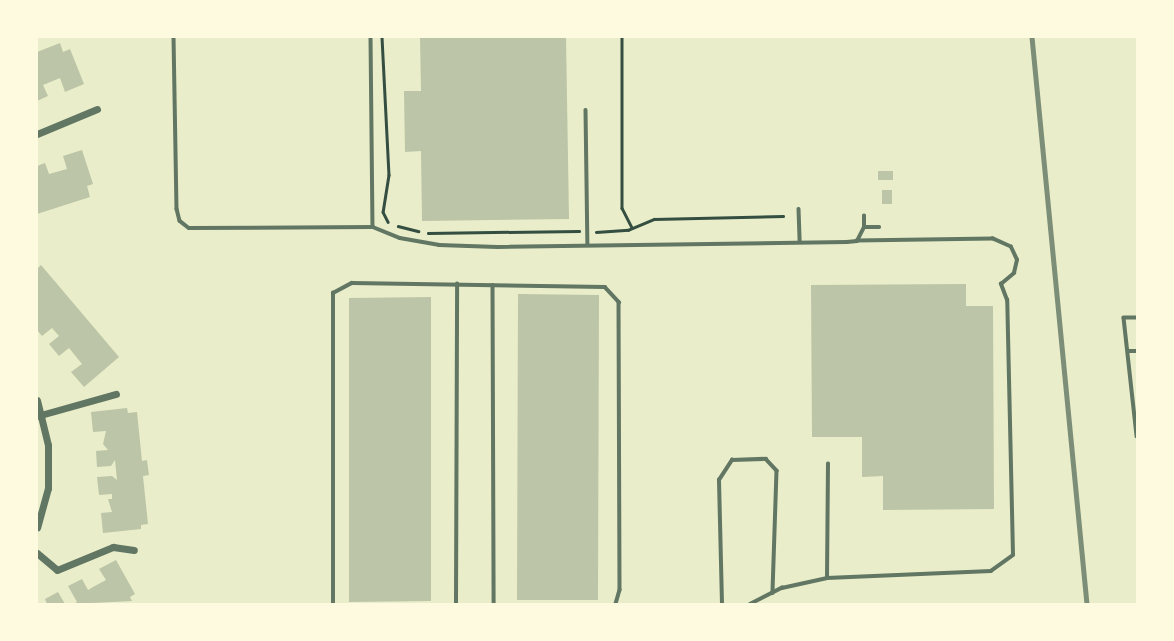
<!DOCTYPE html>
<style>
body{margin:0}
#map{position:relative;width:1174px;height:641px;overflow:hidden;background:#e9edc9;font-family:Roboto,sans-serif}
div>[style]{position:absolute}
.building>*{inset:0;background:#bcc5a7}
.path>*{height:2.5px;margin:-1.25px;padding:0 1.25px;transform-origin:1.25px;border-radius:1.25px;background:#344e41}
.service>*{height:3.5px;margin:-1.75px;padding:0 1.75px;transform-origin:1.75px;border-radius:1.75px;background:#617663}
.minor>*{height:7px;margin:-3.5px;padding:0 3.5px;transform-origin:3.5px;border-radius:3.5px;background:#617663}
.rail>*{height:4.5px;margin:-2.25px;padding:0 2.25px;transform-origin:2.25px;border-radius:2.25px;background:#7c8e77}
span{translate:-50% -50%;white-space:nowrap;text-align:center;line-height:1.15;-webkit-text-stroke:7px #fefae0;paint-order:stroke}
.frame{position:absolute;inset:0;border:38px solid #fefae0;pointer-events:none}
</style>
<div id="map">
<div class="building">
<i style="clip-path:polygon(420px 37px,566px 37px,569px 219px,422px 221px,421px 151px,405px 152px,404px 91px,421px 91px)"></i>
<i style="clip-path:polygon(60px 43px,63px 52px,70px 49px,84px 84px,65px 92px,60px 78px,43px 85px,48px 96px,37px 101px,37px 52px)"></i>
<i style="clip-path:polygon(82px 150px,93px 184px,87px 186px,90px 197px,37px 214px,37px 166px,45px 163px,49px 174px,67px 169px,63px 156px)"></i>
<i style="clip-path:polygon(878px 171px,893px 171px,893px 180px,878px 180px)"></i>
<i style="clip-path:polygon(882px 190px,892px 190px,892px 204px,882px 204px)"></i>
<i style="clip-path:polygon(41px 265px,119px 357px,84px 387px,71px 372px,82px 364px,69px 348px,59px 356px,49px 344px,59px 336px,52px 328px,42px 336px,37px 330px,37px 269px)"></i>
<i style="clip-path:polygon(966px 284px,966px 306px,993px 306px,994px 509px,883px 510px,883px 476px,862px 477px,862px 437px,812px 437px,811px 285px)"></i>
<i style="clip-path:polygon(518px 294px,599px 295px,598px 600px,517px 600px)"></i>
<i style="clip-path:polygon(431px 297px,431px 601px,349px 602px,349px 298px)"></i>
<i style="clip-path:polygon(127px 408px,128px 413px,137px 412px,142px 461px,147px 460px,149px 475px,143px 476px,148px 524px,141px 525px,141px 529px,103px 533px,101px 513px,112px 512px,108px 499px,112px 499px,112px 494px,99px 495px,97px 477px,112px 476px,117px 480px,115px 460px,111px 466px,97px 467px,96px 451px,108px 450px,103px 444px,106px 431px,93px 432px,91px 412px)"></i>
<i style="clip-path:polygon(116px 560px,135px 594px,130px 597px,132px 601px,73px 604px,77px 602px,68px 586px,82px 579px,88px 590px,93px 587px,106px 580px,99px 569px)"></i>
<i style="clip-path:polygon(58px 592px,65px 604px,47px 604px,45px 599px)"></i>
</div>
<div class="path">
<i style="left:382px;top:37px;width:138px;rotate:87.1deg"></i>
<i style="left:389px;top:175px;width:37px;rotate:99deg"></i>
<i style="left:383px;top:212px;width:11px;rotate:63deg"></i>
<i style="left:622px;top:37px;width:171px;rotate:90deg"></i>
<i style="left:622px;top:208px;width:22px;rotate:63deg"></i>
<i style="left:398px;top:226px;width:21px;rotate:14deg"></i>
<i style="left:596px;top:232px;width:32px;rotate:-4deg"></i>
<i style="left:628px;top:230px;width:28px;rotate:-23deg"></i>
<i style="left:654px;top:219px;width:129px;rotate:-1.3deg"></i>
<i style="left:428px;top:233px;width:151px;rotate:-0.8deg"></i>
</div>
<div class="service">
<i style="left:174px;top:37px;width:172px;rotate:89deg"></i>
<i style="left:177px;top:209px;width:12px;rotate:76deg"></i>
<i style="left:180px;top:221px;width:11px;rotate:38deg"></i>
<i style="left:189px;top:228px;width:184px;rotate:-0.3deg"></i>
<i style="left:373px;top:227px;width:29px;rotate:22deg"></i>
<i style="left:400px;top:238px;width:40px;rotate:10deg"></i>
<i style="left:439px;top:245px;width:58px;rotate:2deg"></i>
<i style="left:497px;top:247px;width:350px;rotate:-0.8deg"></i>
<i style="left:847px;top:242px;width:10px;rotate:-6deg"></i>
<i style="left:857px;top:241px;width:16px;rotate:-63deg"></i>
<i style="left:864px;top:227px;width:11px;rotate:-90deg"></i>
<i style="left:371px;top:37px;width:190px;rotate:89.4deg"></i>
<i style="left:586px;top:110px;width:135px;rotate:89.2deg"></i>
<i style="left:799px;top:209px;width:33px;rotate:88deg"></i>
<i style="left:864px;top:227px;width:15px"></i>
<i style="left:493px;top:285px;width:319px;rotate:89.8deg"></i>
<i style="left:1137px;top:318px;width:13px;rotate:180deg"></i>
<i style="left:1124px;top:318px;width:119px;rotate:83.7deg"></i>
<i style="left:1128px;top:351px;width:9px"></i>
<i style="left:827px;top:578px;width:114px;rotate:-89.5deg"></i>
<i style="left:333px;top:604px;width:311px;rotate:-90deg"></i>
<i style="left:333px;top:293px;width:21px;rotate:-28deg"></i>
<i style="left:352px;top:283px;width:253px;rotate:0.9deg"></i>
<i style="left:605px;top:287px;width:21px;rotate:47deg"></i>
<i style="left:619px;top:302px;width:288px;rotate:89.8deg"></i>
<i style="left:620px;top:590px;width:15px;rotate:106deg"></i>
<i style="left:456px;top:604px;width:320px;rotate:-89.8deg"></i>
<i style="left:722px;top:604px;width:124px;rotate:-91.4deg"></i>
<i style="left:719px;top:480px;width:24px;rotate:-57deg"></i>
<i style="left:732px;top:460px;width:34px;rotate:-2deg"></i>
<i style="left:766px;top:459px;width:16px;rotate:47deg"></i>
<i style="left:777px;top:471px;width:122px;rotate:91.9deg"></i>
<i style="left:750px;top:604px;width:36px;rotate:-27deg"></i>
<i style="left:782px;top:588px;width:46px;rotate:-12.5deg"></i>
<i style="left:827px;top:578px;width:164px;rotate:-2.4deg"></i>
<i style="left:991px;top:571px;width:27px;rotate:-36deg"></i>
<i style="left:1013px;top:555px;width:255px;rotate:-91.3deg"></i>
<i style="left:1007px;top:300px;width:17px;rotate:-111deg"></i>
<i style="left:1001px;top:284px;width:17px;rotate:-40deg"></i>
<i style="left:1014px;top:273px;width:13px;rotate:-77deg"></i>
<i style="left:1017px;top:260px;width:14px;rotate:-115deg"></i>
<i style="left:1011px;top:247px;width:20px;rotate:-156deg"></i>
<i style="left:993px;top:239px;width:136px;rotate:179.2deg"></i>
</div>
<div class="minor">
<i style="left:37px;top:134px;width:65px;rotate:-22.6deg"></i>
<i style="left:37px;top:400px;width:46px;rotate:76.3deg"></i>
<i style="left:48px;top:445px;width:43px;rotate:90deg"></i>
<i style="left:48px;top:488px;width:41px;rotate:105.4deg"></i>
<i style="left:37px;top:416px;width:82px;rotate:-15.6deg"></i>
<i style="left:37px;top:553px;width:26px;rotate:40deg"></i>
<i style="left:57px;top:570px;width:61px;rotate:-22.3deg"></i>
<i style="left:113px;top:547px;width:21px;rotate:8deg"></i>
</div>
<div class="rail">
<i style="left:1032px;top:37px;width:570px;rotate:84.46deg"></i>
</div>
<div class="frame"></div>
</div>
